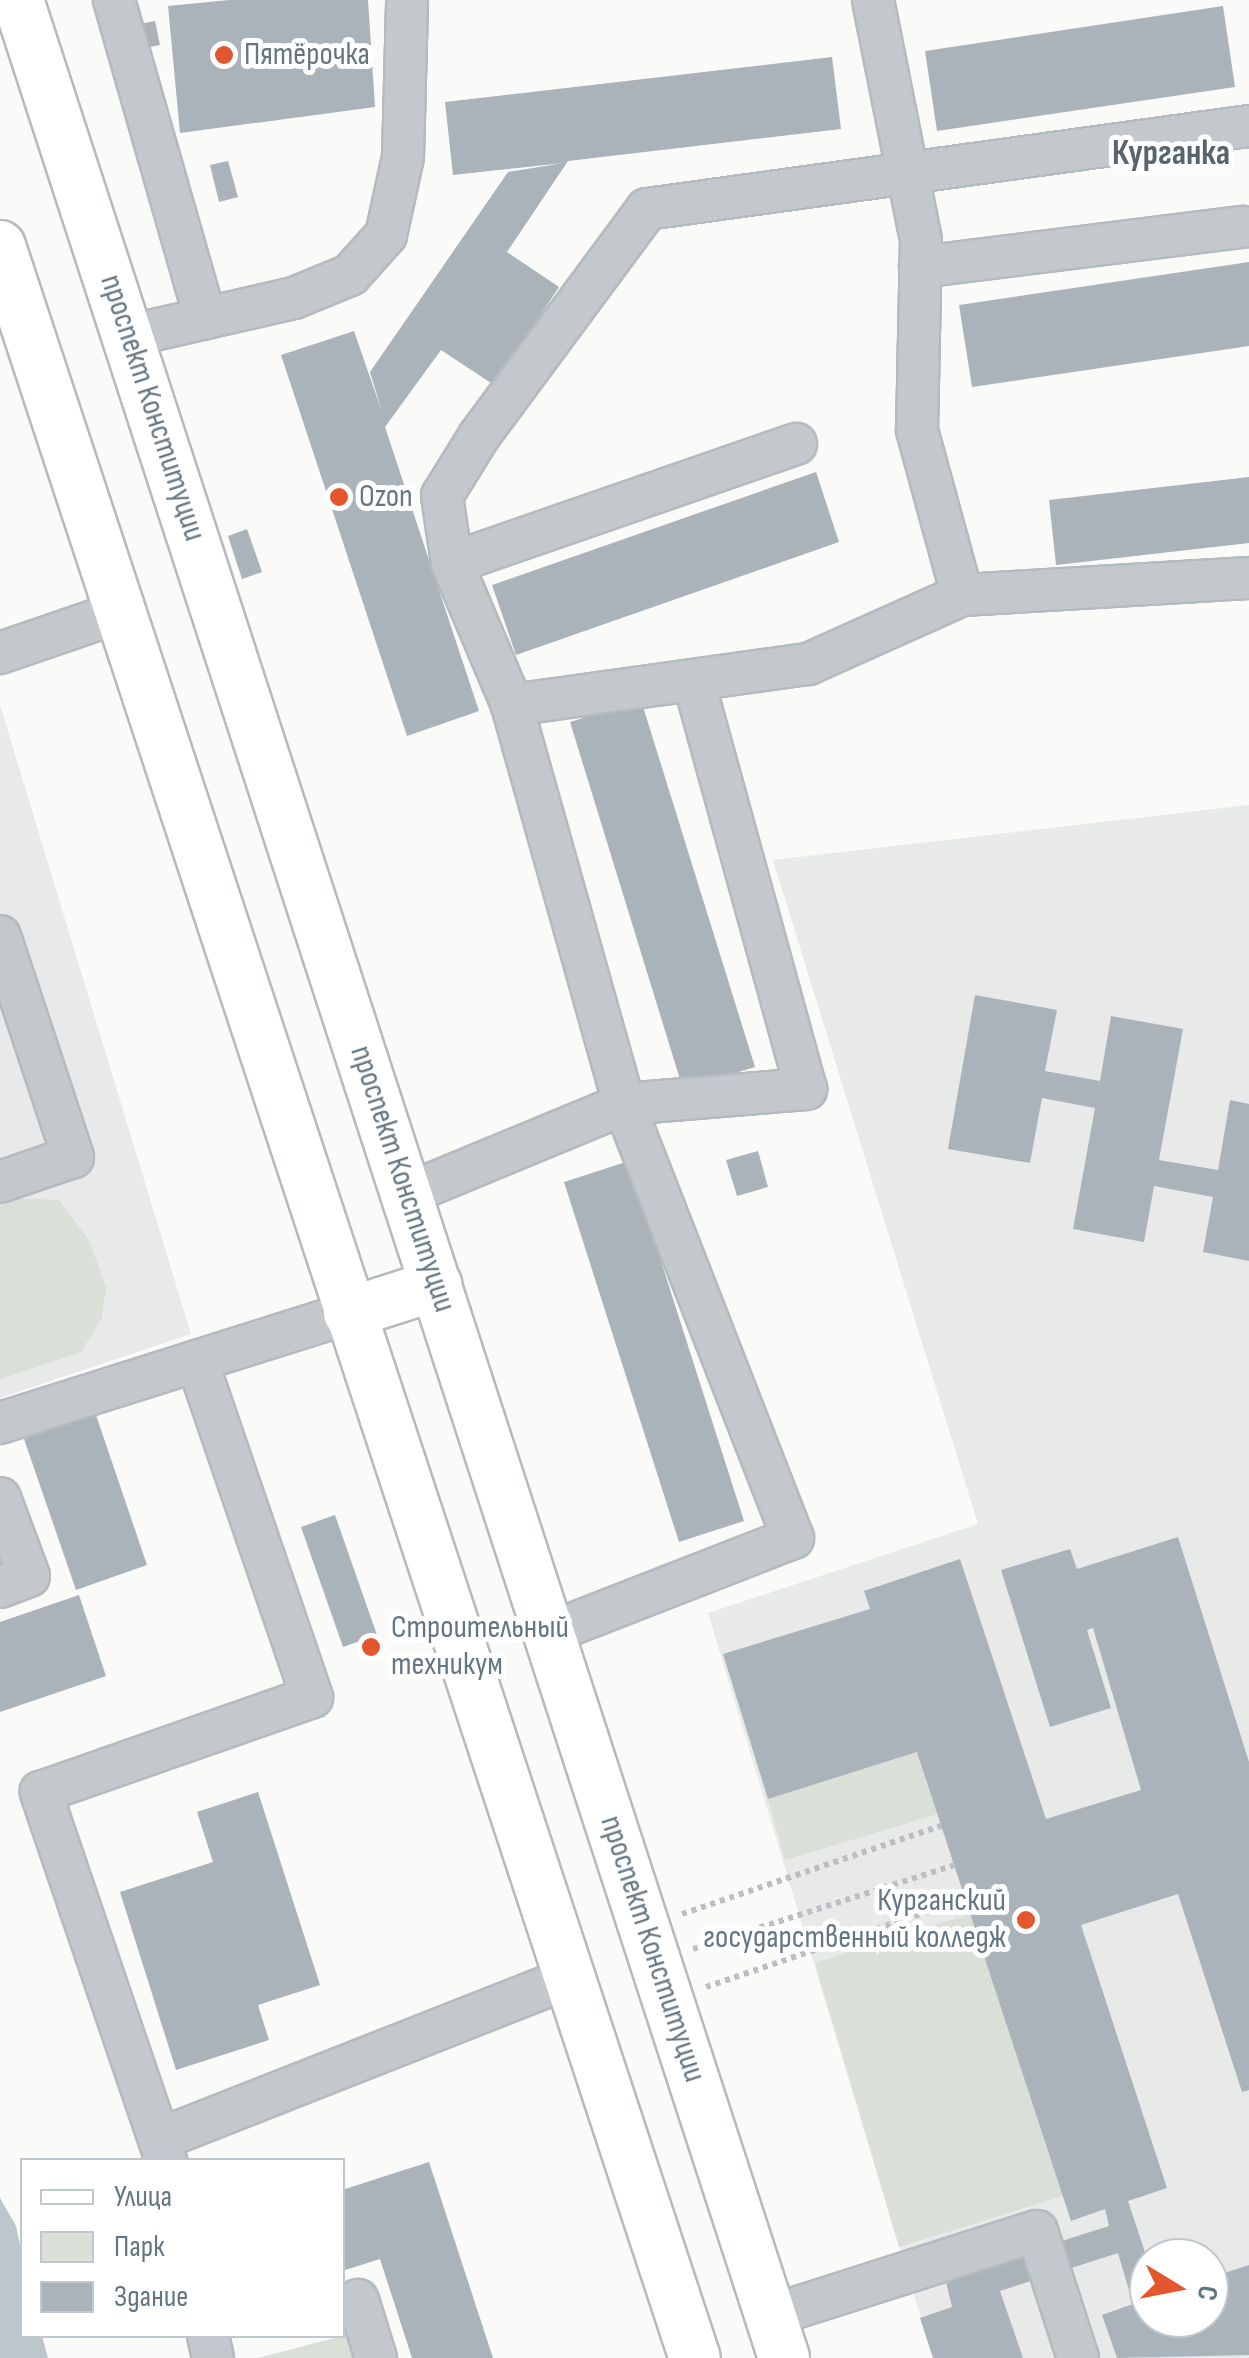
<!DOCTYPE html>
<meta charset="utf-8">
<style>
body{margin:0}
#map{position:relative;width:1249px;height:2358px;overflow:hidden;background:#fafaf8;font-family:"Sofia Sans Condensed",sans-serif}
div>[style]{position:absolute}
.built>*{inset:0;background:#e8e9e9}
.green>*{inset:0;background:#dadfd7}
.water>*{inset:0;background:#bbc7cb}
.building>*{inset:0;background:#aab3b9}
.path>*{height:6px;margin-top:-3px;transform-origin:0;background:repeating-linear-gradient(90deg,#bbbfc2 0 5px,transparent 0 10px)}
.roads{filter:drop-shadow(2px 0 #b5babe) drop-shadow(-2px 0 #b5babe) drop-shadow(0 2px #b5babe) drop-shadow(0 -2px #b5babe)}
.minor>*{height:40px;margin:-20px;padding:0 20px;transform-origin:20px;border-radius:20px;background:#c3c8cc}
.major>*{height:50px;margin:-25px;padding:0 25px;transform-origin:25px;border-radius:25px;background:#fff}
.dots>*{width:28px;height:28px;translate:-50% -50%;box-sizing:border-box;border:5px solid #fff;border-radius:50%}
span{translate:-50% -50%;white-space:nowrap;text-align:center;line-height:1.15;-webkit-text-stroke:10px #fff;paint-order:stroke}
.poi-label{font-size:32px;color:#657683}
.left{translate:0 -50%;text-align:left}
.right{translate:-100% -50%;text-align:right}
.street-label{font-size:32px;color:#657683}
.neighbourhood-label{font-size:35px;color:#57646e;font-weight:700}
.legend{position:absolute;left:20px;top:2158px;width:325px;height:180px;box-sizing:border-box;background:#fff;border:2px solid #c1c8cd;margin:0;padding:12px 18px;list-style:none;font-size:30px;color:#657683}
.legend li{display:flex;align-items:center;gap:20px;height:50px}
.legend b{width:50px;border:2px solid #c1c8cd}
.north{position:absolute;left:1129px;top:2238px;width:100px;height:100px;box-sizing:border-box;background:#fff;border:2px solid #c1c8cd;border-radius:50%;rotate:100deg;font-size:28px;font-weight:700;line-height:40px;text-align:center;color:#657683}
.north::after{content:'';display:block;margin:auto;width:35px;height:45px;background:#e4572e;clip-path:polygon(50% 0,100% 100%,50% 72%,0 100%)}
</style>
<div id="map">
<div class="built">
<i style="clip-path:polygon(0 705px,191px 1334px,0 1398px)"></i>
<i style="clip-path:polygon(evenodd,1249px 805px,1249px 2358px,933px 2358px,708px 1613px,978px 1524px,773px 860px,1249px 805px,1149px 2258px,1209px 2258px,1209px 2318px,1149px 2318px,1149px 2258px)"></i>
</div>
<div class="green">
<i style="clip-path:polygon(6px 1198px,59px 1200px,89px 1240px,106px 1287px,102px 1318px,81px 1352px,0 1379px,0 1200px)"></i>
<i style="clip-path:polygon(917px 1752px,938px 1814px,785px 1860px,768px 1799px)"></i>
<i style="clip-path:polygon(970px 1914px,1063px 2196px,899px 2247px,815px 1963px)"></i>
<i style="clip-path:polygon(351px 2331px,359px 2358px,258px 2358px,342px 2336px)"></i>
</div>
<div class="water">
<i style="clip-path:polygon(0 2198px,16px 2226px,22px 2254px,22px 2336px,42px 2336px,48px 2358px,0 2358px)"></i>
</div>
<div class="building">
<i style="clip-path:polygon(229px 0,368px 0,375px 107px,180px 133px,168px 6px)"></i>
<i style="clip-path:polygon(1223px 6px,1235px 87px,937px 131px,925px 51px)"></i>
<i style="clip-path:polygon(155px 21px,160px 45px,139px 49px,135px 25px)"></i>
<i style="clip-path:polygon(832px 57px,841px 129px,568px 161px,507px 252px,559px 287px,494px 385px,441px 350px,385px 427px,479px 711px,407px 736px,281px 355px,354px 331px,382px 412px,370px 372px,508px 172px,564px 163px,453px 175px,445px 102px)"></i>
<i style="clip-path:polygon(228px 161px,238px 197px,219px 202px,210px 165px)"></i>
<i style="clip-path:polygon(1249px 262px,1249px 346px,972px 387px,959px 305px)"></i>
<i style="clip-path:polygon(816px 472px,839px 542px,516px 655px,492px 585px)"></i>
<i style="clip-path:polygon(1249px 477px,1249px 543px,1056px 565px,1049px 500px)"></i>
<i style="clip-path:polygon(247px 529px,262px 572px,242px 579px,228px 536px)"></i>
<i style="clip-path:polygon(641px 700px,755px 1067px,683px 1089px,570px 722px)"></i>
<i style="clip-path:polygon(975px 995px,1057px 1010px,1045px 1071px,1100px 1081px,1111px 1016px,1183px 1029px,1159px 1160px,1218px 1170px,1230px 1100px,1249px 1104px,1249px 1261px,1203px 1252px,1213px 1197px,1154px 1186px,1144px 1242px,1073px 1229px,1095px 1108px,1042px 1098px,1030px 1163px,948px 1149px)"></i>
<i style="clip-path:polygon(758px 1151px,768px 1187px,737px 1196px,726px 1160px)"></i>
<i style="clip-path:polygon(629px 1161px,744px 1521px,679px 1542px,564px 1182px)"></i>
<i style="clip-path:polygon(96px 1415px,147px 1565px,76px 1590px,24px 1439px)"></i>
<i style="clip-path:polygon(335px 1515px,377px 1635px,343px 1647px,301px 1527px)"></i>
<i style="clip-path:polygon(1178px 1537px,1249px 1762px,1249px 2090px,1242px 2092px,1178px 1894px,1081px 1925px,1167px 2188px,1128px 2201px,1149px 2264px,1149px 2318px,1209px 2318px,1209px 2278px,1249px 2265px,1249px 2355px,1117px 2358px,1102px 2315px,1133px 2304px,1118px 2253px,1000px 2291px,1023px 2358px,933px 2358px,920px 2318px,952px 2307px,945px 2278px,1109px 2226px,1105px 2209px,1071px 2221px,917px 1752px,768px 1799px,723px 1654px,870px 1609px,864px 1591px,960px 1559px,1046px 1819px,1141px 1790px,1093px 1628px,1087px 1630px,1111px 1708px,1050px 1727px,1001px 1570px,1070px 1549px,1077px 1569px)"></i>
<i style="clip-path:polygon(79px 1595px,106px 1676px,0 1712px,0 1622px)"></i>
<i style="clip-path:polygon(258px 1792px,320px 1985px,258px 2005px,269px 2040px,176px 2070px,120px 1892px,213px 1862px,197px 1812px)"></i>
<i style="clip-path:polygon(429px 2162px,493px 2358px,412px 2358px,380px 2259px,342px 2271px,342px 2190px)"></i>
</div>
<div class="path">
<i style="left:682px;top:1914px;width:274px;rotate:-18.8deg"></i>
<i style="left:693px;top:1949px;width:274px;rotate:-17.8deg"></i>
<i style="left:706px;top:1987px;width:274px;rotate:-18.8deg"></i>
</div>
<div class="roads">
<div class="minor">
<i style="left:114px;top:0;width:331px;rotate:74deg"></i>
<i style="left:873px;top:0;width:245px;rotate:78.7deg"></i>
<i style="left:921px;top:240px;width:190px;rotate:91.2deg"></i>
<i style="left:917px;top:430px;width:171px;rotate:74.7deg"></i>
<i style="left:920px;top:267px;width:325px;rotate:-7.1deg"></i>
<i style="left:128px;top:336px;width:170px;rotate:-12.9deg"></i>
<i style="left:294px;top:298px;width:61px;rotate:-22.3deg"></i>
<i style="left:350px;top:275px;width:54px;rotate:-48deg"></i>
<i style="left:386px;top:235px;width:80px;rotate:-77.7deg"></i>
<i style="left:403px;top:157px;width:157px;rotate:-88.5deg"></i>
<i style="left:452px;top:563px;width:68px;rotate:-98.5deg"></i>
<i style="left:442px;top:496px;width:70px;rotate:-58.3deg"></i>
<i style="left:479px;top:436px;width:282px;rotate:-53.5deg"></i>
<i style="left:647px;top:209px;width:608px;rotate:-7.85deg"></i>
<i style="left:0;top:653px;width:130px;rotate:-18.9deg"></i>
<i style="left:512px;top:705px;width:154px;rotate:-112.9deg"></i>
<i style="left:452px;top:563px;width:364px;rotate:-19.1deg"></i>
<i style="left:0;top:936px;width:233px;rotate:71.7deg"></i>
<i style="left:73px;top:1157px;width:77px;rotate:161.1deg"></i>
<i style="left:407px;top:1194px;width:235px;rotate:-22.5deg"></i>
<i style="left:624px;top:1104px;width:414px;rotate:-105.7deg"></i>
<i style="left:512px;top:705px;width:299px;rotate:-7.9deg"></i>
<i style="left:808px;top:664px;width:169px;rotate:-24.1deg"></i>
<i style="left:962px;top:595px;width:288px;rotate:-3.4deg"></i>
<i style="left:0;top:1423px;width:366px;rotate:-17.5deg"></i>
<i style="left:0;top:1498px;width:83px;rotate:69.6deg"></i>
<i style="left:29px;top:1576px;width:31px;rotate:159deg"></i>
<i style="left:549px;top:1633px;width:262px;rotate:-21.3deg"></i>
<i style="left:793px;top:1538px;width:466px;rotate:-111.3deg"></i>
<i style="left:624px;top:1104px;width:183px;rotate:-4.7deg"></i>
<i style="left:806px;top:1089px;width:424px;rotate:-105.4deg"></i>
<i style="left:160px;top:2139px;width:437px;rotate:-21.5deg"></i>
<i style="left:166px;top:2160px;width:389px;rotate:-108.8deg"></i>
<i style="left:41px;top:1792px;width:287px;rotate:-19.3deg"></i>
<i style="left:312px;top:1697px;width:355px;rotate:-108.9deg"></i>
<i style="left:358px;top:2300px;width:61px;rotate:72.8deg"></i>
<i style="left:770px;top:2316px;width:280px;rotate:-17.7deg"></i>
<i style="left:1037px;top:2231px;width:133px;rotate:72.1deg"></i>
<i style="left:208px;top:2336px;width:23px;rotate:77deg"></i>
</div>
<div class="major">
<i style="left:18px;top:0;width:2479px;rotate:72deg"></i>
<i style="left:0;top:246px;width:2223px;rotate:71.79deg"></i>
<i style="left:349px;top:1313px;width:92px;rotate:-17.7deg"></i>
</div>
</div>
<div class="dots">
<i style="left:224px;top:55px;background:#e4572e"></i>
<i style="left:339px;top:497px;background:#e4572e"></i>
<i style="left:371px;top:1647px;background:#e4572e"></i>
<i style="left:1026px;top:1920px;background:#e4572e"></i>
</div>
<div class="poi-label">
<span class="left" style="left:244px;top:55px">Пятёрочка</span>
<span class="left" style="left:359px;top:497px">Ozon</span>
<span class="left" style="left:391px;top:1647px">Строительный<br>техникум</span>
<span class="right" style="left:1006px;top:1920px">Курганский<br>государственный колледж</span>
</div>
<div class="street-label">
<span style="left:152px;top:408px;rotate:72deg">проспект Конституции</span>
<span style="left:402px;top:1179px;rotate:72deg">проспект Конституции</span>
<span style="left:652px;top:1949px;rotate:72deg">проспект Конституции</span>
</div>
<div class="neighbourhood-label">
<span style="left:1171px;top:154px">Курганка</span>
</div>
<ul class="legend">
<li><b style="height:12px;background:#fff"></b>Улица</li>
<li><b style="height:28px;background:#dadfd7"></b>Парк</li>
<li><b style="height:28px;background:#aab3b9"></b>Здание</li>
</ul>
<div class="north">С</div>
</div>
